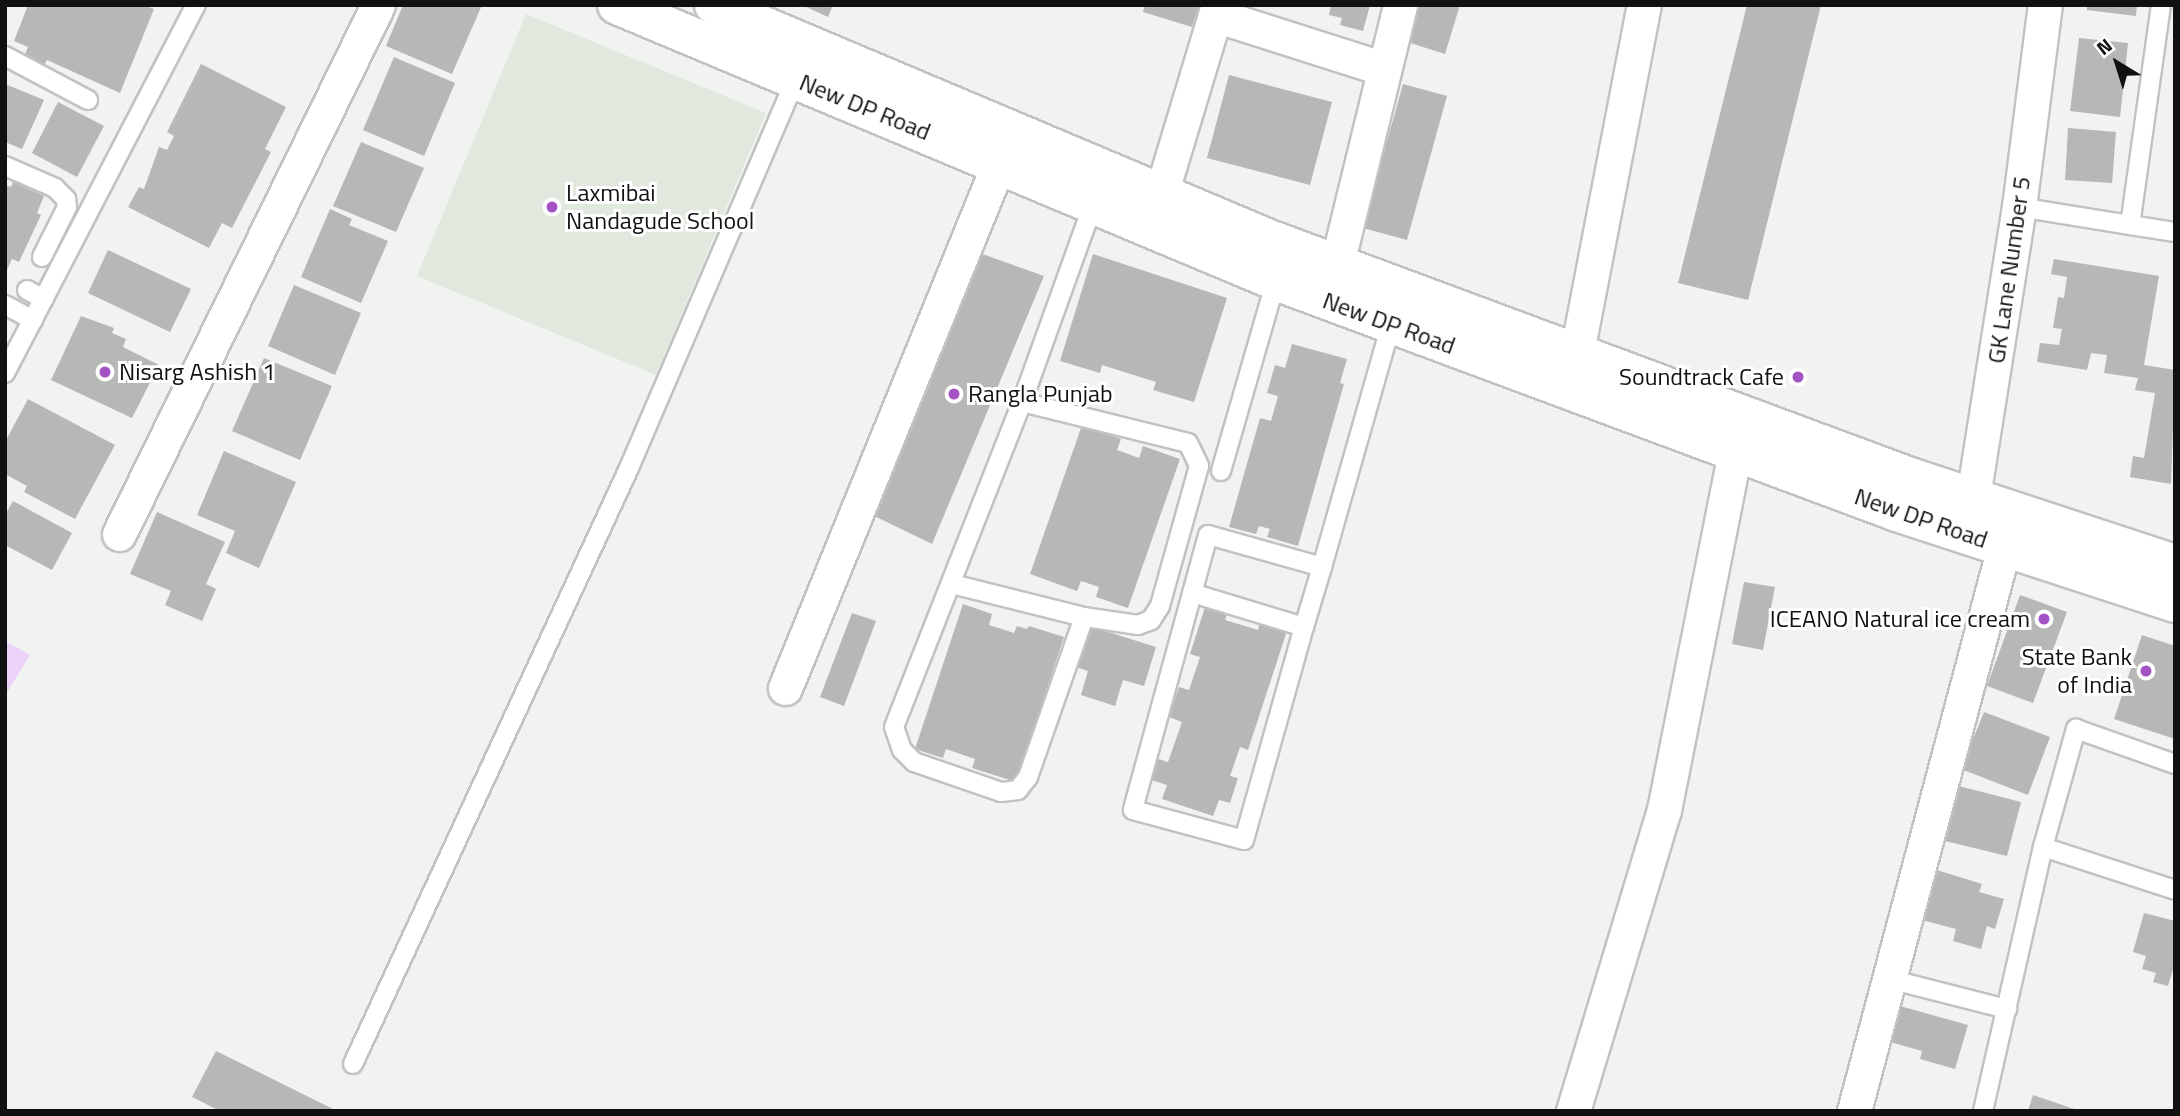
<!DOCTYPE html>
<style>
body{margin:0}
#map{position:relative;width:2180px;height:1116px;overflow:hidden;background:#f0f3f0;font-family:"Titillium Web",sans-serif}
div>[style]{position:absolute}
.built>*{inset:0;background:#e1e9df}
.green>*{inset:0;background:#ebd2f8}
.building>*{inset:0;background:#b5b8b4}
.roads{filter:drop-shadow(2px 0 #c1c3c0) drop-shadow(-2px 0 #c1c3c0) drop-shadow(0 2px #c1c3c0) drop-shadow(0 -2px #c1c3c0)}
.lane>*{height:18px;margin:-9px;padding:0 9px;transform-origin:9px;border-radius:9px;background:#fff}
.street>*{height:33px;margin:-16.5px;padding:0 16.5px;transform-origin:16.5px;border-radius:16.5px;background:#fff}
.secondary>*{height:38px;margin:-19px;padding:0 19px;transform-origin:19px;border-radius:19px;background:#fff}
.dots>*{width:19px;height:19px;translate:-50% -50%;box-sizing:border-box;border:4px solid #fff;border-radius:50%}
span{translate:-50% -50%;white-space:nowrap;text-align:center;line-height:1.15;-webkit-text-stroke:6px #fff;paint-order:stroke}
.street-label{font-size:24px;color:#101110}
.poi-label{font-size:24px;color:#101110}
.left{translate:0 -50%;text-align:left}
.right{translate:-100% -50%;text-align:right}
.frame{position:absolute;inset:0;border:7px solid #101110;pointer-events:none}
.north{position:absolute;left:2082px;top:28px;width:70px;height:70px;-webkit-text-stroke:5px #fff;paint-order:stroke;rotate:322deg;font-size:19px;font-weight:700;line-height:28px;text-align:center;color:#101110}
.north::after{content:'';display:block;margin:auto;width:24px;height:32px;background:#101110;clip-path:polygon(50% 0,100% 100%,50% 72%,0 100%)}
</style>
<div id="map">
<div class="built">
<i style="clip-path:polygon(526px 14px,766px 113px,656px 375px,417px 276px)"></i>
</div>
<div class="green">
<i style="clip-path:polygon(5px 641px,30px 655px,5px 696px)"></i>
</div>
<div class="building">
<i style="clip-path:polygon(28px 5px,144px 5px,154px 9px,120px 93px,47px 60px,43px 67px,23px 59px,28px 47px,14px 41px)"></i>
<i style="clip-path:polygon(403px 5px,482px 5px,452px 74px,386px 46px)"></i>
<i style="clip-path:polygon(802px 5px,833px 5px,828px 17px)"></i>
<i style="clip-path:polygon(1145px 5px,1199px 5px,1192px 27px,1143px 12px)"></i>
<i style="clip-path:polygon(1331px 5px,1370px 5px,1363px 31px,1340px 25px,1342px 18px,1329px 15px)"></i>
<i style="clip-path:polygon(1412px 5px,1460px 5px,1445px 54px,1401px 40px)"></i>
<i style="clip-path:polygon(1747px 5px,1821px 5px,1748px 300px,1678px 283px)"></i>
<i style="clip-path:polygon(2087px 5px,2137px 5px,2136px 16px,2087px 10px)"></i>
<i style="clip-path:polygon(2079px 38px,2128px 43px,2120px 117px,2070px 111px)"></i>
<i style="clip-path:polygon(394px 57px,455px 83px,424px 156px,363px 130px)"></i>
<i style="clip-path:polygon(201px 64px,286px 107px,265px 149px,271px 152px,232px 228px,222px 223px,209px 248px,128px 207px,139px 187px,144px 189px,159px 147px,167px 150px,174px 136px,167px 132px)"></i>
<i style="clip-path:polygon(1229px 75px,1332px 102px,1310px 185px,1207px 158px)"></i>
<i style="clip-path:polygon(5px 84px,44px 100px,22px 149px,5px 142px)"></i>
<i style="clip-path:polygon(1403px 84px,1447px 96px,1407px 240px,1363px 228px)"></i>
<i style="clip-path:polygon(58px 102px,104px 126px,77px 177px,32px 153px)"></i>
<i style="clip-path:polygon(2068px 128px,2116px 132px,2112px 183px,2065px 180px)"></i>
<i style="clip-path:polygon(361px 142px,424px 168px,396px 232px,333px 206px)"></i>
<i style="clip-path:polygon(13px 182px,44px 196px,37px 213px,41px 215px,19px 262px,12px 259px,5px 274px,5px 185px,11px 187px)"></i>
<i style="clip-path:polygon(330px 209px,352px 219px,349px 225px,388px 241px,361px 303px,301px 277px)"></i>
<i style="clip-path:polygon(108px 250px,191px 289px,170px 332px,88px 293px)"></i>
<i style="clip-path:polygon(974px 251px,1044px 276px,932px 544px,864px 511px)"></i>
<i style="clip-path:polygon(1093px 254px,1227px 298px,1194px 402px,1153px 390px,1156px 382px,1102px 365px,1100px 373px,1060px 361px)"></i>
<i style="clip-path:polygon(2054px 259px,2159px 276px,2144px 365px,2175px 370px,2171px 484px,2130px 477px,2133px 456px,2144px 458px,2155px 393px,2135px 390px,2138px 378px,2104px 373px,2107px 355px,2091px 353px,2087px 370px,2037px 362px,2040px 343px,2059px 345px,2062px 329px,2053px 328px,2058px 297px,2064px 298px,2067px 277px,2051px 274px)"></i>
<i style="clip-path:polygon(294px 285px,361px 313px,335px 375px,268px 346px)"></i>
<i style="clip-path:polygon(81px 316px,114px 328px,112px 333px,126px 339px,123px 347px,159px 365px,132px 418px,51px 380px)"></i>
<i style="clip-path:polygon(1292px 344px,1347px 359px,1340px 383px,1344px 384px,1298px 546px,1267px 537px,1270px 529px,1259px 526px,1256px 534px,1229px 527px,1260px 418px,1271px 421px,1278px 396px,1267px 393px,1275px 365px,1285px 368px)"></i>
<i style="clip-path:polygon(264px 358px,332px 386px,300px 460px,232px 431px)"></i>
<i style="clip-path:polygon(28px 399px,115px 445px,75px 519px,24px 492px,27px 486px,5px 474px,5px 442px)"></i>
<i style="clip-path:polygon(1082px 425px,1121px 439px,1117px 450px,1139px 458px,1143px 446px,1180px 459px,1128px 608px,1096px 597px,1099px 587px,1081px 581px,1077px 591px,1030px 574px)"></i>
<i style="clip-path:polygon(224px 451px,296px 482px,259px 568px,226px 553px,235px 531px,197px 515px)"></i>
<i style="clip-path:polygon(13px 501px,72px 533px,52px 570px,5px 545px,5px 515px)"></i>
<i style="clip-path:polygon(157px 512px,225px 542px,206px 584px,216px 589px,202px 621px,165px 605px,171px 591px,130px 574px)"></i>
<i style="clip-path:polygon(1744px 582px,1775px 587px,1763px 650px,1732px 644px)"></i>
<i style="clip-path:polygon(2020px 595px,2067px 612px,2033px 703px,1987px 686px)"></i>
<i style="clip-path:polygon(963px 604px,992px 614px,989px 625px,1014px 633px,1017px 626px,1027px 629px,1029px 626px,1064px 637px,1016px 782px,972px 768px,975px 759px,946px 749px,943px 758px,915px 749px)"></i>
<i style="clip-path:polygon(1206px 604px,1228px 611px,1225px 620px,1258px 630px,1260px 622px,1287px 631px,1248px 750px,1240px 747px,1230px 776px,1238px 778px,1230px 803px,1219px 800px,1213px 816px,1162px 799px,1167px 785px,1148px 779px,1155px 758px,1168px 762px,1182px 722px,1169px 717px,1179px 687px,1189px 690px,1200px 657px,1190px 654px)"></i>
<i style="clip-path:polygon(852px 613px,876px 621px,844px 706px,820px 697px)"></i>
<i style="clip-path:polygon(1086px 625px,1156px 647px,1144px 686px,1123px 680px,1115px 706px,1081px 695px,1088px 671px,1073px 666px)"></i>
<i style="clip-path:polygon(2142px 635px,2175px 646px,2175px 739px,2114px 719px)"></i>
<i style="clip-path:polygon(1984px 712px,2050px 737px,2028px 795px,1961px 769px)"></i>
<i style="clip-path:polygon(1955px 785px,2021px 802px,2007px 856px,1941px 840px)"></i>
<i style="clip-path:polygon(1937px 870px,1982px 884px,1979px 892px,2004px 899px,1995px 929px,1987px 926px,1981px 949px,1953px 941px,1956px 929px,1922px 920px)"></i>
<i style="clip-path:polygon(2144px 913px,2175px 921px,2175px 963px,2168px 986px,2153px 982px,2156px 973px,2142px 969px,2146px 956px,2133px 952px)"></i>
<i style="clip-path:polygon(1900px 1006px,1968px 1025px,1955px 1069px,1920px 1059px,1922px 1051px,1890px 1042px)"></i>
<i style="clip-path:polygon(216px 1051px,337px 1111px,220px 1111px,192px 1097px)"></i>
<i style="clip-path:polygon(2033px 1095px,2077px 1110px,2077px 1111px,2028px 1111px)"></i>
</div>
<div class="roads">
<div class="lane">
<i style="left:2161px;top:5px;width:222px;rotate:98deg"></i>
<i style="left:2130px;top:225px;width:46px;rotate:8.8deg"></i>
<i style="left:5px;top:56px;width:94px;rotate:27.9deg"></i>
<i style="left:5px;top:166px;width:55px;rotate:23.7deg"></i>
<i style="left:55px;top:188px;width:16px;rotate:45deg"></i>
<i style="left:66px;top:199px;width:8px;rotate:83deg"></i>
<i style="left:67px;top:207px;width:56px;rotate:116.6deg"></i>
<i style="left:2019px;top:207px;width:112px;rotate:9.2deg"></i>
<i style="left:27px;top:290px;width:19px;rotate:28deg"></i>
<i style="left:5px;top:305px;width:32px;rotate:28deg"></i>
<i style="left:5px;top:373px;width:415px;rotate:-62.6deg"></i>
<i style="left:1022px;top:402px;width:171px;rotate:13.9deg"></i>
<i style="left:1188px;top:443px;width:25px;rotate:64deg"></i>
<i style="left:1199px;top:466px;width:145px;rotate:105.6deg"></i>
<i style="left:1160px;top:606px;width:17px;rotate:123deg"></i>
<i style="left:1151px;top:620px;width:14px;rotate:159deg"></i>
<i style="left:1138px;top:625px;width:55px;rotate:-171.6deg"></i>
<i style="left:1084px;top:617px;width:170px;rotate:109.3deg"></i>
<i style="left:1028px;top:777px;width:16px;rotate:128deg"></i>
<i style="left:1018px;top:790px;width:17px;rotate:173deg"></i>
<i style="left:1001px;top:792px;width:92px;rotate:-161deg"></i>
<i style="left:914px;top:762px;width:17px;rotate:-135deg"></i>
<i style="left:902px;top:750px;width:24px;rotate:-109deg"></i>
<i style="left:894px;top:727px;width:349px;rotate:-68.5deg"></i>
<i style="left:1022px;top:402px;width:213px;rotate:-70.2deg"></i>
<i style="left:1221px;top:471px;width:198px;rotate:-73.9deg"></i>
<i style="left:1322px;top:567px;width:118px;rotate:-164.3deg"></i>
<i style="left:1208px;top:535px;width:285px;rotate:105.3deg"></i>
<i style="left:1133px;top:810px;width:115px;rotate:15.1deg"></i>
<i style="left:1244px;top:840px;width:221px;rotate:-74.3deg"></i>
<i style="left:1304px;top:627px;width:63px;rotate:-73.3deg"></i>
<i style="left:1322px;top:567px;width:253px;rotate:-74.1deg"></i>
<i style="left:952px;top:584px;width:136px;rotate:14deg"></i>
<i style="left:1192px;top:593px;width:117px;rotate:16.9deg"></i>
<i style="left:2043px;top:847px;width:139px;rotate:18deg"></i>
<i style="left:1889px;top:979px;width:122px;rotate:14.3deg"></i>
<i style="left:353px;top:1064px;width:657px;rotate:-65.15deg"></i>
<i style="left:629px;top:468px;width:423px;rotate:-66.8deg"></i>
<i style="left:1983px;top:1111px;width:271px;rotate:-77.2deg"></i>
<i style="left:2043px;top:847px;width:123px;rotate:-74.4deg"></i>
<i style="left:2076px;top:729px;width:105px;rotate:19.5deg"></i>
</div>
<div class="street">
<i style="left:1215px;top:15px;width:177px;rotate:17.7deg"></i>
<i style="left:1161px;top:194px;width:197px;rotate:-73.2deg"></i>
<i style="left:1337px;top:264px;width:267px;rotate:-76.3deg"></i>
<i style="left:1577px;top:352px;width:353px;rotate:-79.1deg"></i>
<i style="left:1969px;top:522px;width:319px;rotate:-81deg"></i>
<i style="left:2019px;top:207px;width:204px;rotate:-82.7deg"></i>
<i style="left:119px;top:534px;width:589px;rotate:-63.91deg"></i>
<i style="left:785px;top:688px;width:567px;rotate:-67.82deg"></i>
<i style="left:1573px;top:1111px;width:314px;rotate:-73.2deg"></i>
<i style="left:1664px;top:810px;width:365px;rotate:-78.8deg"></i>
<i style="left:1854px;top:1111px;width:584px;rotate:-75.11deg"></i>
</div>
<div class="secondary">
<i style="left:617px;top:5px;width:714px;rotate:22.72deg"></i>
<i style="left:1276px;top:281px;width:663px;rotate:20.4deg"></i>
<i style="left:1897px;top:512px;width:293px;rotate:18.1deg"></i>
<i style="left:714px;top:5px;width:602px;rotate:22.86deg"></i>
<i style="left:1269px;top:239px;width:684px;rotate:20.37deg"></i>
<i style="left:1910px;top:477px;width:279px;rotate:18.2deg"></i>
</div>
</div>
<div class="dots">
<i style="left:552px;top:207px;background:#a353c4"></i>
<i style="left:105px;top:372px;background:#a353c4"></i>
<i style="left:1798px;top:377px;background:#a353c4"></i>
<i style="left:954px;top:394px;background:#a353c4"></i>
<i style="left:2044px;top:619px;background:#a353c4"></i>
<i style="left:2146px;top:671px;background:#a353c4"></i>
</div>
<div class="street-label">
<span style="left:865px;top:107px;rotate:22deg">New DP Road</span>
<span style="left:2009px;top:270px;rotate:-82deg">GK Lane Number 5</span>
<span style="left:1389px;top:323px;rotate:20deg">New DP Road</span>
<span style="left:1921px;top:518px;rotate:19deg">New DP Road</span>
</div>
<div class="poi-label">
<span class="left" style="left:566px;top:207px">Laxmibai<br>Nandagude School</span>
<span class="left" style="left:119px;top:372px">Nisarg Ashish 1</span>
<span class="right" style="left:1784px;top:377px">Soundtrack Cafe</span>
<span class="left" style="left:968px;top:394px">Rangla Punjab</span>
<span class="right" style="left:2030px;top:619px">ICEANO Natural ice cream</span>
<span class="right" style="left:2132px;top:671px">State Bank<br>of India</span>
</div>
<div class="frame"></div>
<div class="north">N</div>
</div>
